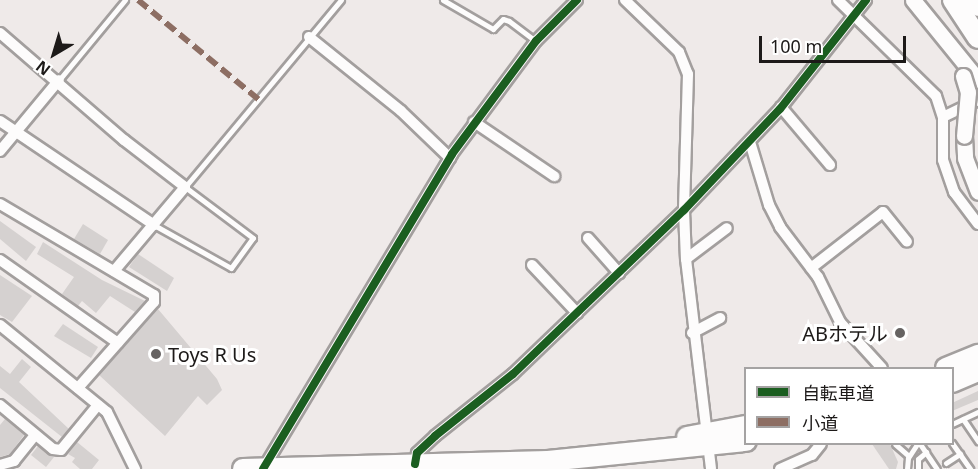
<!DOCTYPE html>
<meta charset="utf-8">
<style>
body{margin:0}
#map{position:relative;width:978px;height:469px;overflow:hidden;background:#efeae9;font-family:"Noto Sans","Noto Sans JP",sans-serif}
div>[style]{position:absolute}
.building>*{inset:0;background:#d5d1d0}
.roads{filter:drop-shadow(2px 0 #a39f9e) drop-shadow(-2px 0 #a39f9e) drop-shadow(0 2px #a39f9e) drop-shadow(0 -2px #a39f9e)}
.lane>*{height:5px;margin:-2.5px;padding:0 2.5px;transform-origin:2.5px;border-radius:2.5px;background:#fdfcfc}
.street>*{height:10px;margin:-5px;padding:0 5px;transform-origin:5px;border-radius:5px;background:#fdfcfc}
.secondary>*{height:15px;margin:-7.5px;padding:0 7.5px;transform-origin:7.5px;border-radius:7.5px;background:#fdfcfc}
.highway>*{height:20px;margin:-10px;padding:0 10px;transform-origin:10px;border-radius:10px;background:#fdfcfc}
.bridges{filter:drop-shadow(2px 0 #a39f9e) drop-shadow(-2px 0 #a39f9e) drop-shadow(0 2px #a39f9e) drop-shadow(0 -2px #a39f9e)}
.secondary-bridge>*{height:15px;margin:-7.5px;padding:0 7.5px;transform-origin:7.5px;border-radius:7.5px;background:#fdfcfc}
.quiet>*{height:6px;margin-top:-3px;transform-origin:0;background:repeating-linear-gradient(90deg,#8d6e63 0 12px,transparent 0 18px)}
.cycleway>*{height:8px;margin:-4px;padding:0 4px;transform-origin:4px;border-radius:4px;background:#1b5e20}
.dots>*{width:16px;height:16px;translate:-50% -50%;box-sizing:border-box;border:3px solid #fff;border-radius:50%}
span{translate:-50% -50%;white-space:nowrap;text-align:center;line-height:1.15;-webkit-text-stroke:6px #fff;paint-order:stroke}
.poi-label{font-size:20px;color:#1d1a19}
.right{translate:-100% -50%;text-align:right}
.left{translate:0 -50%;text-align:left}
.legend{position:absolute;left:744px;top:367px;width:210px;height:78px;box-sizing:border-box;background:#fff;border:2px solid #a5a3a3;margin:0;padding:8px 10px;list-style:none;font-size:18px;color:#1d1a19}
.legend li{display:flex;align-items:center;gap:12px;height:30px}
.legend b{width:30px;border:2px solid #a5a3a3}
.north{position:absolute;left:24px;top:24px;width:60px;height:60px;-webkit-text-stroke:4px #fff;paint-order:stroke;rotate:218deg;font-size:16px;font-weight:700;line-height:24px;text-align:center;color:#1d1a19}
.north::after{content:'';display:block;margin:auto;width:21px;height:27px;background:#1d1a19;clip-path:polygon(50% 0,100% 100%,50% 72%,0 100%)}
.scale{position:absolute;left:759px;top:36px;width:147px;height:27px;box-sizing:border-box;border:3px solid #1d1a19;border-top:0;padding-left:8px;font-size:18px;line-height:21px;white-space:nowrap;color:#1d1a19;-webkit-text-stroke:4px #fff;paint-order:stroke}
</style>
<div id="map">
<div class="building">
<i style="clip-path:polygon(0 221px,36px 247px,26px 261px,0 239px)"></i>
<i style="clip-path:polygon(83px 224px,108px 240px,100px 254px,74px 239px)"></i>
<i style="clip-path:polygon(43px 242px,102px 280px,145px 301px,135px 312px,110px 296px,96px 313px,82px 301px,78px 306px,62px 294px,74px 277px,37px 254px)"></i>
<i style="clip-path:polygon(138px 254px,174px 278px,167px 291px,129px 267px)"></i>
<i style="clip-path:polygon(0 275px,32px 296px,12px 322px,0 315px)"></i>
<i style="clip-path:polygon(158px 309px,217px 379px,222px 390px,207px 405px,198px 396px,165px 436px,99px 375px)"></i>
<i style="clip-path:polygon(63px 324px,98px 347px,91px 358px,54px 336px)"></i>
<i style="clip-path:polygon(22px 359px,31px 367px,19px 382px,69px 429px,62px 437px,0 388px,0 366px,10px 374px)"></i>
<i style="clip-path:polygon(978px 391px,978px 400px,952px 411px,952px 403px)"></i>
<i style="clip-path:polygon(5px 419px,24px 435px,10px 454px,0 457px,0 425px)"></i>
<i style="clip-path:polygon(77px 442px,99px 460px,92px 469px,80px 469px,72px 462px,75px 458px,68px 454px)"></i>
<i style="clip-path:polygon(872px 444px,890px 444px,898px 462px,896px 469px,889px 469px)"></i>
<i style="clip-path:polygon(38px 446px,54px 457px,46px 467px,31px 455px)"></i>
</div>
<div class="roads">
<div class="lane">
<i style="left:443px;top:0;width:58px;rotate:30.1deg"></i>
<i style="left:493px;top:29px;width:14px;rotate:-45deg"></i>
<i style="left:503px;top:19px;width:6px;rotate:18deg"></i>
<i style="left:509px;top:21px;width:34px;rotate:37deg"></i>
<i style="left:59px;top:80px;width:104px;rotate:-50.5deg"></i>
<i style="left:154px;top:225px;width:88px;rotate:29.2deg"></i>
<i style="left:231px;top:268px;width:37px;rotate:-54deg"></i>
<i style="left:253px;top:238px;width:85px;rotate:-143.1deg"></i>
<i style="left:185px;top:187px;width:244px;rotate:-50.2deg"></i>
<i style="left:963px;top:419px;width:27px;rotate:56deg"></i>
<i style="left:952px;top:424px;width:29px;rotate:-25deg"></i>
<i style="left:952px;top:443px;width:32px;rotate:55deg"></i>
<i style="left:895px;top:444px;width:18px;rotate:41deg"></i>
<i style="left:920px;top:444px;width:30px;rotate:56deg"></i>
<i style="left:946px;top:463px;width:17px;rotate:-33deg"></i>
<i style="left:907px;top:469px;width:11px;rotate:-85deg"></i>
<i style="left:908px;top:458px;width:17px;rotate:-57deg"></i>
<i style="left:918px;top:469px;width:10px;rotate:-90deg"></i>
<i style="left:918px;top:459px;width:11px;rotate:-41deg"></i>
</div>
<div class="street">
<i style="left:625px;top:0;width:75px;rotate:43.9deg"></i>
<i style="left:679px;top:52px;width:24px;rotate:68deg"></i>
<i style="left:688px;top:74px;width:136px;rotate:91.7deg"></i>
<i style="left:684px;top:210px;width:49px;rotate:87.7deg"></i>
<i style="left:686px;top:259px;width:211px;rotate:83.2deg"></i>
<i style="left:838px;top:0;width:137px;rotate:44.4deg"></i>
<i style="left:936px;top:96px;width:22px;rotate:72deg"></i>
<i style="left:943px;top:117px;width:43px;rotate:90deg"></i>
<i style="left:943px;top:160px;width:34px;rotate:71deg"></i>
<i style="left:954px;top:192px;width:40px;rotate:53deg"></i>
<i style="left:0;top:33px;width:164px;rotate:40.8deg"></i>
<i style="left:124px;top:140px;width:77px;rotate:37.6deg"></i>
<i style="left:185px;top:187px;width:110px;rotate:130.2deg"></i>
<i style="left:309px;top:37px;width:118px;rotate:38.8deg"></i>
<i style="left:401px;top:111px;width:68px;rotate:43.8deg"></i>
<i style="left:781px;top:107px;width:76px;rotate:49.8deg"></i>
<i style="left:943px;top:117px;width:39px;rotate:-26deg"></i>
<i style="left:0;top:121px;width:186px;rotate:34deg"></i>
<i style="left:474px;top:122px;width:97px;rotate:34deg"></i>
<i style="left:750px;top:142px;width:66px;rotate:73.2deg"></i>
<i style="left:769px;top:205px;width:25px;rotate:63deg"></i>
<i style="left:780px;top:227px;width:63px;rotate:52.8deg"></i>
<i style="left:818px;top:277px;width:50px;rotate:63.9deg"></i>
<i style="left:840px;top:322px;width:62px;rotate:47.6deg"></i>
<i style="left:0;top:151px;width:92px;rotate:-50.3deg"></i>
<i style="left:0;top:204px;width:179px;rotate:30.6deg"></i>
<i style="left:154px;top:295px;width:7px;rotate:90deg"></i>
<i style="left:154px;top:302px;width:115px;rotate:131.5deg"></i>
<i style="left:588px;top:238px;width:47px;rotate:48.5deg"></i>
<i style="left:686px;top:259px;width:51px;rotate:-37.1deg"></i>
<i style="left:0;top:260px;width:144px;rotate:35.1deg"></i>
<i style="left:532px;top:265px;width:66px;rotate:46.8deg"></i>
<i style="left:811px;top:268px;width:91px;rotate:-37.9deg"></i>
<i style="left:883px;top:212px;width:38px;rotate:51deg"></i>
<i style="left:0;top:325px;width:138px;rotate:39.1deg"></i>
<i style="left:107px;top:412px;width:64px;rotate:63.8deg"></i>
<i style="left:692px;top:333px;width:32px;rotate:-28deg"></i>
<i style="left:0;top:405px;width:69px;rotate:39.7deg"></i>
<i style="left:53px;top:449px;width:8px;rotate:7deg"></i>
<i style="left:61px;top:450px;width:58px;rotate:-50.6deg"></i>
<i style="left:415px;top:464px;width:11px;rotate:-80deg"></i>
<i style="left:417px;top:453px;width:25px;rotate:-43deg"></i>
<i style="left:435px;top:436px;width:100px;rotate:-38.5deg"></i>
<i style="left:513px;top:374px;width:237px;rotate:-43.8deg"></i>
<i style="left:684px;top:210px;width:139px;rotate:-46.5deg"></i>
<i style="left:780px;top:109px;width:139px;rotate:-51.7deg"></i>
<i style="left:0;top:465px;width:15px;rotate:-16deg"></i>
<i style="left:14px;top:461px;width:33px;rotate:-51deg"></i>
<i style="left:263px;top:469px;width:367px;rotate:-59deg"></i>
<i style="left:452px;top:154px;width:141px;rotate:-53.4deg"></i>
<i style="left:536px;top:41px;width:58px;rotate:-45deg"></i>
<i style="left:780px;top:469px;width:35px;rotate:-24deg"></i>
<i style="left:812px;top:455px;width:14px;rotate:-51deg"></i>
</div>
<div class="secondary">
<i style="left:913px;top:0;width:103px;rotate:50.9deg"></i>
<i style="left:964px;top:136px;width:22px;rotate:87deg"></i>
<i style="left:965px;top:158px;width:36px;rotate:69deg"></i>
</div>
<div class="highway">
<i style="left:953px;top:0;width:45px;rotate:56.7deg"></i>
<i style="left:974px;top:0;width:7px;rotate:56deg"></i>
<i style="left:946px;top:368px;width:35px;rotate:-22deg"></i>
<i style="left:952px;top:382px;width:28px;rotate:-23deg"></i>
<i style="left:687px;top:437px;width:60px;rotate:-10.6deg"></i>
<i style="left:243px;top:469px;width:305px;rotate:-1.5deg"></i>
<i style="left:548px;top:461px;width:199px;rotate:-5.8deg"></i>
</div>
</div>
<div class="bridges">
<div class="secondary-bridge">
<i style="left:963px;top:76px;width:17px;rotate:73deg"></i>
<i style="left:968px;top:92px;width:44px;rotate:95.2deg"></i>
</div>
</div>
<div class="quiet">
<i style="left:138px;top:0;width:156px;rotate:39.5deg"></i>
</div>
<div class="cycleway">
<i style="left:415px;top:464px;width:11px;rotate:-80deg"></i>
<i style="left:417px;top:453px;width:25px;rotate:-43deg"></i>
<i style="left:435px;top:436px;width:100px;rotate:-38.5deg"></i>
<i style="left:513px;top:374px;width:237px;rotate:-43.8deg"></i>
<i style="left:684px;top:210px;width:139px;rotate:-46.5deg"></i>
<i style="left:780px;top:109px;width:139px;rotate:-51.7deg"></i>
<i style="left:263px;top:469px;width:367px;rotate:-59deg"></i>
<i style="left:452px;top:154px;width:141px;rotate:-53.4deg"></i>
<i style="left:536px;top:41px;width:58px;rotate:-45deg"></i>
</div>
<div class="dots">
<i style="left:900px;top:333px;background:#666362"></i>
<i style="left:156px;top:354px;background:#666362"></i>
</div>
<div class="poi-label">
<span class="right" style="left:888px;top:333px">ABホテル</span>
<span class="left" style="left:168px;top:354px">Toys R Us</span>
</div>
<ul class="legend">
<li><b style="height:8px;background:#1b5e20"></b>自転車道</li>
<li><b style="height:8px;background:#8d6e63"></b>小道</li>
</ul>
<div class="north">N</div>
<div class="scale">100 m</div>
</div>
